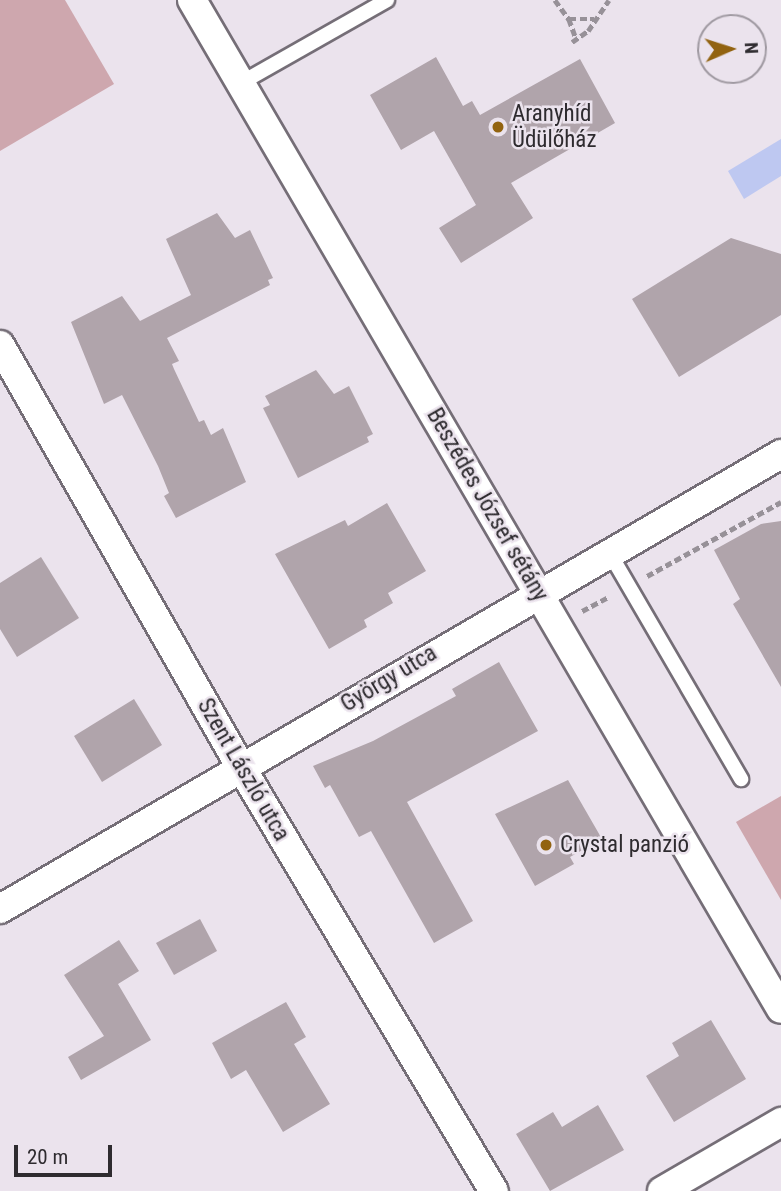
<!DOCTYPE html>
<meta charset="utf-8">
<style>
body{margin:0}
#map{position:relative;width:781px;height:1191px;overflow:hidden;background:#ebe3ed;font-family:"Roboto Condensed",sans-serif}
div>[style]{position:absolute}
.green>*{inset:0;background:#cea7ae}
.water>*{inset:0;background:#bec8f1}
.building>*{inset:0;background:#b0a4ab}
.path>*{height:4.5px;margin-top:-2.25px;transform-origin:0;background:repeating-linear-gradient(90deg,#979198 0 7px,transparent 0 10.5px)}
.roads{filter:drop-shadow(2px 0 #756e77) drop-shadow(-2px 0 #756e77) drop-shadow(0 2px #756e77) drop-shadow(0 -2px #756e77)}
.lane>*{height:14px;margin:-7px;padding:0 7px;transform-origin:7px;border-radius:7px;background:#fff}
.street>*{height:28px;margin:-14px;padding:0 14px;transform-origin:14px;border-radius:14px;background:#fff}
.dots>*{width:19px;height:19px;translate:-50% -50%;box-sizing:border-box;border:4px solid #ebe3ed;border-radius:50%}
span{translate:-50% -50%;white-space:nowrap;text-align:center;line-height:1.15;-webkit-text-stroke:5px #ebe3ed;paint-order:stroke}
.poi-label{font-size:23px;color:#2e2b2f}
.left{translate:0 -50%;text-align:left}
.street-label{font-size:23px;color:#2e2b2f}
.north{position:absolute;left:697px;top:14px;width:70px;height:70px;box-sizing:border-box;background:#ebe3ed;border:2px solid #9f99a1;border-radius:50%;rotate:87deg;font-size:19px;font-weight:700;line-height:28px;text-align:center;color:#2e2b2f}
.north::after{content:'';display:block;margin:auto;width:24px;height:32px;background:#926310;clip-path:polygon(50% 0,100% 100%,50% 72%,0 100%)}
.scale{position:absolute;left:14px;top:1145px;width:98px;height:32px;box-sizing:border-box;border:4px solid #2e2b2f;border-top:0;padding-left:9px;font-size:21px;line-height:24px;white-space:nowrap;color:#2e2b2f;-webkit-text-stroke:5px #ebe3ed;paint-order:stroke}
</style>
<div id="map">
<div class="green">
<i style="clip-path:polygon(0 0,65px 0,114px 84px,0 151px)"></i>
<i style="clip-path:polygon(781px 796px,781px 900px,736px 822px)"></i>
</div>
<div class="water">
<i style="clip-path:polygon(781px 139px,781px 176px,744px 199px,728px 171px)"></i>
</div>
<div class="building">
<i style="clip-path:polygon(436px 57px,463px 106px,472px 101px,480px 115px,580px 59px,615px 123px,511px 183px,533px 218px,461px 263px,439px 228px,476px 205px,434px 131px,401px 150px,370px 95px)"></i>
<i style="clip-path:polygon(217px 213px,235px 238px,250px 230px,273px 278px,268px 280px,270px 285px,167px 338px,179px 361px,172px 364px,174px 369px,199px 422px,204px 420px,211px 435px,223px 428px,246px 482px,176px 518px,164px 496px,169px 493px,158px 466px,122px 395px,104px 404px,71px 322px,122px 296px,140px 321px,191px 295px,166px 239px)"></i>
<i style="clip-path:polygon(731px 238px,781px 254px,781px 315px,679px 377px,632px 299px)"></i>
<i style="clip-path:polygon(316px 370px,334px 394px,349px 386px,373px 434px,367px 437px,369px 442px,298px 478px,263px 408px,270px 405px,265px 396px)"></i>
<i style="clip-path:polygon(387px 503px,426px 571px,388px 593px,393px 603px,364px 620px,367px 627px,329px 649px,275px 554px,345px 520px,348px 526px)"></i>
<i style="clip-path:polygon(781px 521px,781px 687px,733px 604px,740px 599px,714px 550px,761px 524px)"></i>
<i style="clip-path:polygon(41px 557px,79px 618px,17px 657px,0 629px,0 583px)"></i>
<i style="clip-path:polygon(499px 662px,538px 731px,407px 802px,473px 921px,434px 943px,371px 831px,359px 837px,330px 785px,325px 788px,313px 766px,373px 741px,456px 696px,452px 689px)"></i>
<i style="clip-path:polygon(134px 699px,162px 745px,102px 782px,74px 736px)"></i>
<i style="clip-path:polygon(568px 780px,602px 839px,570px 857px,574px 864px,535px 886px,495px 814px)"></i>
<i style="clip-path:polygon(200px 919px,217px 951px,174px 975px,156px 943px)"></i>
<i style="clip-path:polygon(119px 940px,139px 971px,118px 984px,151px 1040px,81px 1080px,68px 1057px,104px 1036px,64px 975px)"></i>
<i style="clip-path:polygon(286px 1002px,306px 1037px,294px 1044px,330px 1104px,283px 1132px,246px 1070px,231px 1079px,212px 1043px)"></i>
<i style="clip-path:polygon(711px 1020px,746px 1079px,674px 1122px,646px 1076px,679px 1056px,672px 1043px)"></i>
<i style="clip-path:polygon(598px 1105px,624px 1150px,550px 1191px,516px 1134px,553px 1112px,562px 1127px)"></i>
</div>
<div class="path">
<i style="left:555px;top:0;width:24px;rotate:54deg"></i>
<i style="left:569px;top:19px;width:25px"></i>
<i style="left:569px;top:19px;width:20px;rotate:70deg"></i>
<i style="left:572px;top:42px;width:19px;rotate:-35deg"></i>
<i style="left:588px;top:31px;width:37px;rotate:-56deg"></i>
<i style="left:647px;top:576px;width:153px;rotate:-28.9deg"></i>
<i style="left:582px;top:611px;width:30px;rotate:-28deg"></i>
</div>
<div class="roads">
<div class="lane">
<i style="left:241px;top:83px;width:168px;rotate:-29.6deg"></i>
<i style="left:609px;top:552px;width:263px;rotate:59.8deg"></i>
</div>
<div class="street">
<i style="left:192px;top:0;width:1168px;rotate:59.73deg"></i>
<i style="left:0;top:345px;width:486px;rotate:60.3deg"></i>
<i style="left:241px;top:767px;width:494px;rotate:59.2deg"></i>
<i style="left:0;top:909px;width:904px;rotate:-30.22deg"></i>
<i style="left:662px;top:1191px;width:138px;rotate:-30.1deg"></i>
</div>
</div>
<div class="dots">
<i style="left:498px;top:127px;background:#926310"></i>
<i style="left:546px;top:845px;background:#926310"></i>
</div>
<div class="poi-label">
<span class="left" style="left:512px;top:127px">Aranyhíd<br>Üdülőház</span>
<span class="left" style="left:560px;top:845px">Crystal panzió</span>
</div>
<div class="street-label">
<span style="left:487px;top:505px;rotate:60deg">Beszédes József sétány</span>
<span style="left:389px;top:679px;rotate:-31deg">György utca</span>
<span style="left:243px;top:770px;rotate:60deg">Szent László utca</span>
</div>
<div class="north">N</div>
<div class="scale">20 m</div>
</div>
